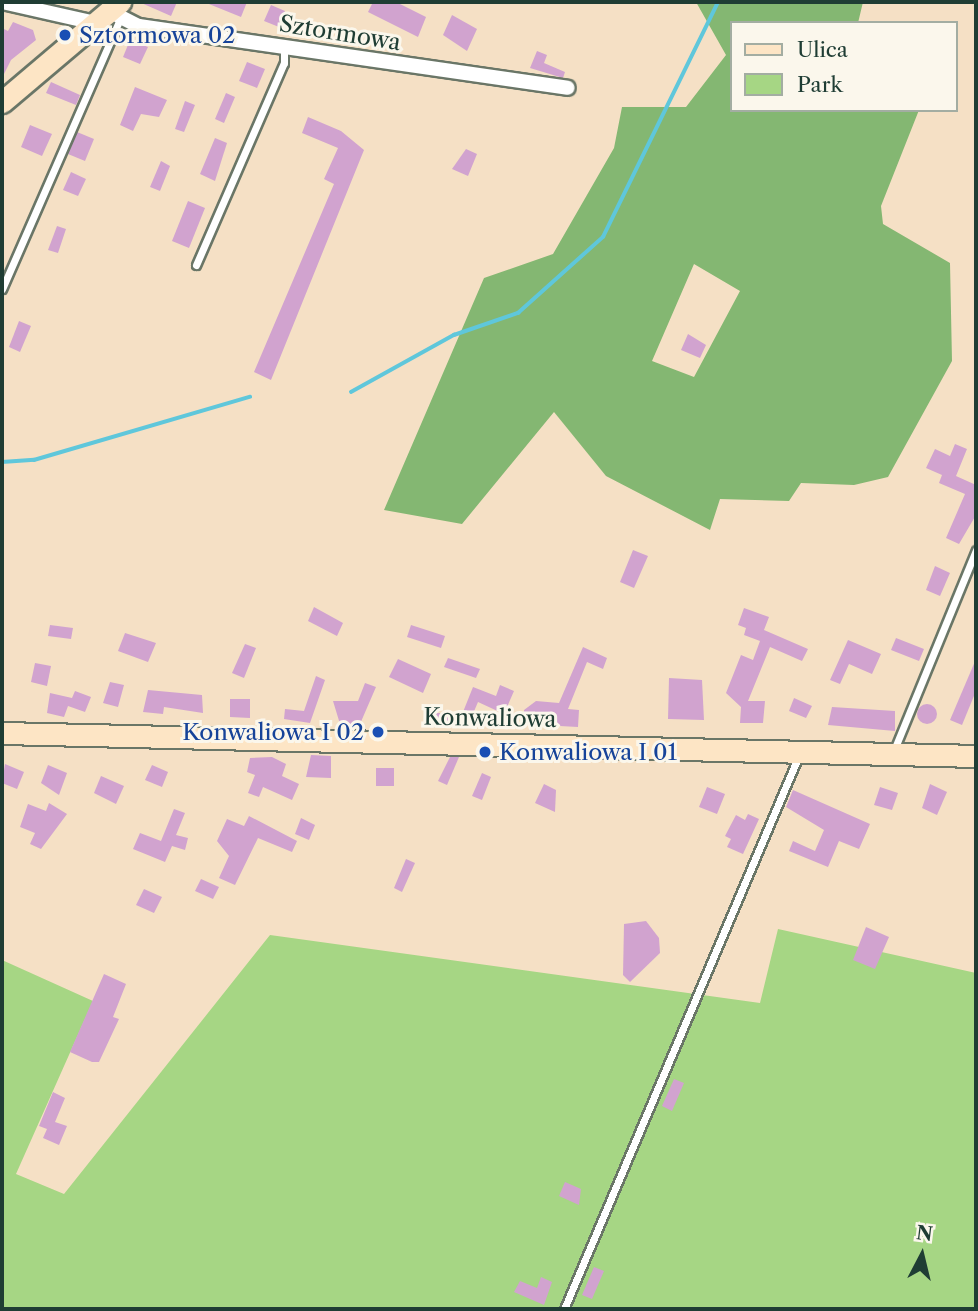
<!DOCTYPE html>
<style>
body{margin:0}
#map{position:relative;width:978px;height:1311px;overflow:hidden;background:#f5e0c5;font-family:"Libre Caslon Text",serif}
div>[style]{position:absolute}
.green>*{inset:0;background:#a6d684}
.forest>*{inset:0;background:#84b772}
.stream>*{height:3.5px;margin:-1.75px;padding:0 1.75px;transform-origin:1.75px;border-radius:1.75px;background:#5fc7db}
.building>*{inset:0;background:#d1a3cf}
.round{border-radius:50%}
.roads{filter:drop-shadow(2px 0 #6a7667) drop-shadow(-2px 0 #6a7667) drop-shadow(0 2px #6a7667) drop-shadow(0 -2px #6a7667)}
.lane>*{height:7px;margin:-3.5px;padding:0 3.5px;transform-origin:3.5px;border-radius:3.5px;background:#fff}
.street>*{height:14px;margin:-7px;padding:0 7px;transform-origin:7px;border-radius:7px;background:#fff}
.secondary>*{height:21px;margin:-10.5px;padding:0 10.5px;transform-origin:10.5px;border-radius:10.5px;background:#fde5c5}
.dots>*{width:19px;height:19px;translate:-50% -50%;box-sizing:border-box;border:4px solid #fbf7ec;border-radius:50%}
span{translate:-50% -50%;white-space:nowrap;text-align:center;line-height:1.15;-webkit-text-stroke:6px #fbf7ec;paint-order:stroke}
.street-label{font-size:23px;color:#1f3d34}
.transit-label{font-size:23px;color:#164399}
.left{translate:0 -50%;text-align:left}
.right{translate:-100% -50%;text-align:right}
.frame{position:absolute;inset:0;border:4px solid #1f3d34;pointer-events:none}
.legend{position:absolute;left:730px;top:21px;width:228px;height:91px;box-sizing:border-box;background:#fbf7ec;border:2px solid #a3ada2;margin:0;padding:9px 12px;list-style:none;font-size:21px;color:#1f3d34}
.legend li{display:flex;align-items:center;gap:14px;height:35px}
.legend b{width:35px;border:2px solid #a3ada2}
.north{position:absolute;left:887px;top:1220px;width:70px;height:70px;-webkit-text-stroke:5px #fbf7ec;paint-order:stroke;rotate:7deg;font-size:19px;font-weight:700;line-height:28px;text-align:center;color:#1f3d34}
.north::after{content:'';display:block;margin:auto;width:24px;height:32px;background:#1f3d34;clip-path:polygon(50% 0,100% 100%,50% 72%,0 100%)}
</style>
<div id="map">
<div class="green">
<i style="clip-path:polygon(778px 929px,976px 973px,976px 1309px,2px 1309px,2px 960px,93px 1001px,16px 1174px,64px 1194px,270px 935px,760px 1003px)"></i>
</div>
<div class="forest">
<i style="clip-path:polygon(evenodd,696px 2px,863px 2px,858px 23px,731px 23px,731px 110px,919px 110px,881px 206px,883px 224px,950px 263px,952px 361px,888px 477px,854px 485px,801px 483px,789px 501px,720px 499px,710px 530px,606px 476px,554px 412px,462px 524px,384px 510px,484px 278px,553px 254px,614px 148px,622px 107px,686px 107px,726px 55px,696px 2px,694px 264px,740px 291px,694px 377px,652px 361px,694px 264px)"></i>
</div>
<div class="stream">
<i style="left:351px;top:392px;width:118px;rotate:-29deg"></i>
<i style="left:454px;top:335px;width:68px;rotate:-19deg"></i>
<i style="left:518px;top:313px;width:114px;rotate:-41.8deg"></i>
<i style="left:603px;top:237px;width:262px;rotate:-63.9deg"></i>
<i style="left:2px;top:462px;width:32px;rotate:-4deg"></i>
<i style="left:34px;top:460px;width:225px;rotate:-16.3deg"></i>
</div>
<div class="building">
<i style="clip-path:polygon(139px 2px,177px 2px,171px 16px)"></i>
<i style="clip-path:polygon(204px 2px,247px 2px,241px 17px)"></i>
<i style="clip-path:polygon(373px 2px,396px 2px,426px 17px,418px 37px,368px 12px)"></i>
<i style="clip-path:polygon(271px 5px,285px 11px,279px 27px,264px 21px)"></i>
<i style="clip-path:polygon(452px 15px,477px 29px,467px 51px,443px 35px)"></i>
<i style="clip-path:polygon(13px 22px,33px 30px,36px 40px,11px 60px,2px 78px,2px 28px,8px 31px)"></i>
<i style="clip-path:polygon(130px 40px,148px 47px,140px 64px,123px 57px)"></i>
<i style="clip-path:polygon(537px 51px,547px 55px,544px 63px,565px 72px,563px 78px,530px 68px)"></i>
<i style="clip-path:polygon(247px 62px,265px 69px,257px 88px,239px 81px)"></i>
<i style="clip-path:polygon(51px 82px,80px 95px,76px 105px,46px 93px)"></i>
<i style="clip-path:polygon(135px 87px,167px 100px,159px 117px,141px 114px,133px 131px,120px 125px)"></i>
<i style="clip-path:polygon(226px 93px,235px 97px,224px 123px,215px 119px)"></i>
<i style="clip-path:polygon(185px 101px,195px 105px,184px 132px,175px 129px)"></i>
<i style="clip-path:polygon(308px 117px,341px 131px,364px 150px,271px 380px,254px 372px,334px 184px,324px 179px,338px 148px,302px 133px)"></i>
<i style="clip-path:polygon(30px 125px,52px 134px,42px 156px,21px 147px)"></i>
<i style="clip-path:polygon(77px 132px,94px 139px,85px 161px,68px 154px)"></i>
<i style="clip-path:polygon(215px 138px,227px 143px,215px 181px,200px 174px)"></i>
<i style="clip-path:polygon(466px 149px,477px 154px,468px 176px,452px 169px)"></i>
<i style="clip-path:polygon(161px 161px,170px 166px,160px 191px,150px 187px)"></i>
<i style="clip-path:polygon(71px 172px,86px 179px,78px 196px,63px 190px)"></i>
<i style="clip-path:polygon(188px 201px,205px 208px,189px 248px,172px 241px)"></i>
<i style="clip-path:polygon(57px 226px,66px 229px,58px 253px,48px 250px)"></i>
<i style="clip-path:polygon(19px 321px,31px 326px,20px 352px,9px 347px)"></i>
<i style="clip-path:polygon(688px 334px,706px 345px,700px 358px,681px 350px)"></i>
<i style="clip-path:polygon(955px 444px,967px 449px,956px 476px,976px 485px,976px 515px,959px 544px,946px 538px,965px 494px,939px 483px,942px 475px,926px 468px,935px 449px,950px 456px)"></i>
<i style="clip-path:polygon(633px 550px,648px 556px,634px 588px,620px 582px)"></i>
<i style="clip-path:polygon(935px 566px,950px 573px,940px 596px,926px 590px)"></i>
<i style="clip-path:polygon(314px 607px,343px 623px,337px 636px,308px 621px)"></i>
<i style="clip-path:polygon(744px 608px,769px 617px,764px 630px,808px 649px,802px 661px,770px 647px,748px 701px,765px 701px,763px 723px,740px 723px,741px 707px,726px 693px,741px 655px,753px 660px,760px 641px,744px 635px,746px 628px,738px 625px)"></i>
<i style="clip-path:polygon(50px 625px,73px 628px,71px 639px,48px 636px)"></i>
<i style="clip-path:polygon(411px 625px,445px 636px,441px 648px,407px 637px)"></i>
<i style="clip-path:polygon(125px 633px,156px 643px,148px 662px,118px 651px)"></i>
<i style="clip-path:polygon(896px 638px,924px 649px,919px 661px,891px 650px)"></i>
<i style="clip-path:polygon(848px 640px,881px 654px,872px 674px,849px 664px,840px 684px,830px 680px)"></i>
<i style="clip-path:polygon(245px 644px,256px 648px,244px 678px,232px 673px)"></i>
<i style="clip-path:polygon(583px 647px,607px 658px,603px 669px,587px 662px,568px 709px,579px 710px,578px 727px,523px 724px,524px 710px,536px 701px,559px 703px)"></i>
<i style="clip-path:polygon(448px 658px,480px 669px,476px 678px,444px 667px)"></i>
<i style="clip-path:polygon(398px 659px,431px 674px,423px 693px,389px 677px)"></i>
<i style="clip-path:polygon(976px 659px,976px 691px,962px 725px,950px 720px)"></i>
<i style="clip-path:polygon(35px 663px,51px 666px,47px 686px,31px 682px)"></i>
<i style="clip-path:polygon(316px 676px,325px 680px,310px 723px,284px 719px,285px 709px,304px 711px)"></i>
<i style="clip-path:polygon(669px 678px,702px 680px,704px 720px,668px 719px)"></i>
<i style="clip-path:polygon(110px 682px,124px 685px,118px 707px,103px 703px)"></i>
<i style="clip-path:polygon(365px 683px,376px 687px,360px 724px,340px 724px,333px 701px,358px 701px)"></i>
<i style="clip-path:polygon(500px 685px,514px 691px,504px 714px,478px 702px,472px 716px,463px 712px,473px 687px,496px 696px)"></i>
<i style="clip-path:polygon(148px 690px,202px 695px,203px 713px,164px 707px,163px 714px,143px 712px)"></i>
<i style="clip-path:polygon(75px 691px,91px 697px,85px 712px,68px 706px,64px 717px,47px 713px,50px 693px,72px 698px)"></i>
<i style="clip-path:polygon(794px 698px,812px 706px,806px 718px,789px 711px)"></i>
<i style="clip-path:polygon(230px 699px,250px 699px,250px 718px,230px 717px)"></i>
<i class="round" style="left:917px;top:704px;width:20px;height:20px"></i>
<i style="clip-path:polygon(832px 707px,895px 711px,895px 731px,828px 725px)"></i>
<i style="clip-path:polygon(426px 712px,452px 714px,451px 725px,425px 723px)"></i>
<i style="clip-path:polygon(311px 755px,331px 756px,331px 778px,306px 777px)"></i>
<i style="clip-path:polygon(272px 757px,286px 764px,282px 776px,299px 784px,292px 800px,263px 787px,259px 797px,248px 793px,255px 775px,247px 772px,250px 758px)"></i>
<i style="clip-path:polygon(450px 757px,459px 757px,447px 785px,438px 781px)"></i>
<i style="clip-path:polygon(5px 764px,24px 772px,17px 789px,2px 783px)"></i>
<i style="clip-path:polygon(48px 765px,67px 773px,59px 795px,41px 783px)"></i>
<i style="clip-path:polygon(152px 765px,168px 772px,162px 787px,145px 780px)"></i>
<i style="clip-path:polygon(376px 768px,394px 768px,394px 786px,376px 786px)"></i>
<i style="clip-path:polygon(482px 773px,491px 777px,482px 800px,472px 796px)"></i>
<i style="clip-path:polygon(101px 776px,124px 786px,116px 804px,94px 793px)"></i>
<i style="clip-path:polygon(544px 784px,556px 790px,555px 812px,535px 803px)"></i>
<i style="clip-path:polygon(930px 784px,947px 792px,937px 815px,922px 808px)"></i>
<i style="clip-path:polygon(707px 787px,725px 794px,717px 814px,699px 807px)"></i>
<i style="clip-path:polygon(880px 787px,898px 793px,892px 810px,874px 805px)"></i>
<i style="clip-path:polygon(793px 790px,870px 824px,859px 849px,839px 841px,828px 867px,789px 851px,793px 841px,815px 851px,824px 830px,786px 807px)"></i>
<i style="clip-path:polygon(49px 803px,67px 814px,41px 849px,30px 844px,35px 833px,20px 827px,28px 804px,46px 811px)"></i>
<i style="clip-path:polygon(174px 809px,185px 813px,176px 835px,188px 838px,185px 850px,172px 846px,165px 862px,133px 849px,140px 833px,161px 841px)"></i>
<i style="clip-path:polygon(748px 814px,759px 819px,743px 854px,727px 847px,731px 839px,725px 836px,736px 815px,745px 820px)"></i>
<i style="clip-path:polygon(249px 816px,297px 841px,292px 852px,258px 838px,235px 885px,219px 878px,229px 856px,217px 841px,227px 819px,244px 826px)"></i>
<i style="clip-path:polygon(301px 818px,315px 825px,309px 840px,295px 834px)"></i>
<i style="clip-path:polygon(406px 859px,415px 863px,402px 892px,394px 888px)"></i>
<i style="clip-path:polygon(201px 879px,219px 887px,213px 899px,195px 891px)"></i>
<i style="clip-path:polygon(144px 889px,162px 897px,154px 913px,136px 905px)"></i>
<i style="clip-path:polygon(646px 921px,659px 938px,660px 953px,630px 982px,623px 975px,624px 924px)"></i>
<i style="clip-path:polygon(866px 927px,889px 937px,875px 969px,853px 960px)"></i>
<i style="clip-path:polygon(104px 974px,126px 984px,113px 1017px,119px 1019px,99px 1062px,92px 1062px,70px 1052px)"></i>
<i style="clip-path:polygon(674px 1079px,684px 1083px,672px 1111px,662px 1106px)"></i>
<i style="clip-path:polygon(53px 1092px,65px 1098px,55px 1122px,67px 1126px,59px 1145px,43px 1138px,47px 1129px,39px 1126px)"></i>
<i style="clip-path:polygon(565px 1182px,581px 1189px,579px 1205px,559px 1196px)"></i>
<i style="clip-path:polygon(594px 1267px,604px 1271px,592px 1299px,582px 1295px)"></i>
<i style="clip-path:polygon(541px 1277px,552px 1282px,544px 1305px,514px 1292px,520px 1281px,537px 1288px)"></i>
</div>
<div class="roads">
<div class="lane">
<i style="left:196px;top:265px;width:220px;rotate:-66.5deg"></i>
<i style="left:284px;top:63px;width:15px;rotate:-90deg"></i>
<i style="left:2px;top:289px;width:295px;rotate:-66.4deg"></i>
<i style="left:894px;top:750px;width:216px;rotate:-67.7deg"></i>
<i style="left:564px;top:1309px;width:602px;rotate:-67.01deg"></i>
</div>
<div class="street">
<i style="left:2px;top:2px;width:95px;rotate:12.7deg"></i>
<i style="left:109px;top:11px;width:34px;rotate:27deg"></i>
<i style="left:139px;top:26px;width:433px;rotate:8.2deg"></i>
</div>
<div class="secondary">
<i style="left:2px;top:102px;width:155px;rotate:-40.3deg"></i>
<i style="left:2px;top:733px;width:974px;rotate:1.35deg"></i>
</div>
</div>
<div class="dots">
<i style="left:65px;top:35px;background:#1a4fb4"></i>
<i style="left:378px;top:732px;background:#1a4fb4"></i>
<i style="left:485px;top:752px;background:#1a4fb4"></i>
</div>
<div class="street-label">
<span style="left:340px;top:33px;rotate:9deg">Sztormowa</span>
<span style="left:490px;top:718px;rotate:1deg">Konwaliowa</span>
</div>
<div class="transit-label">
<span class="left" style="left:79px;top:35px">Sztormowa 02</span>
<span class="right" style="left:364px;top:732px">Konwaliowa I 02</span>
<span class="left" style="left:499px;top:752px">Konwaliowa I 01</span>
</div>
<div class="frame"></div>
<ul class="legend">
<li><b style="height:9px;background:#fde5c5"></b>Ulica</li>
<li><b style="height:19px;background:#a6d684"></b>Park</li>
</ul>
<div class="north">N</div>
</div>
